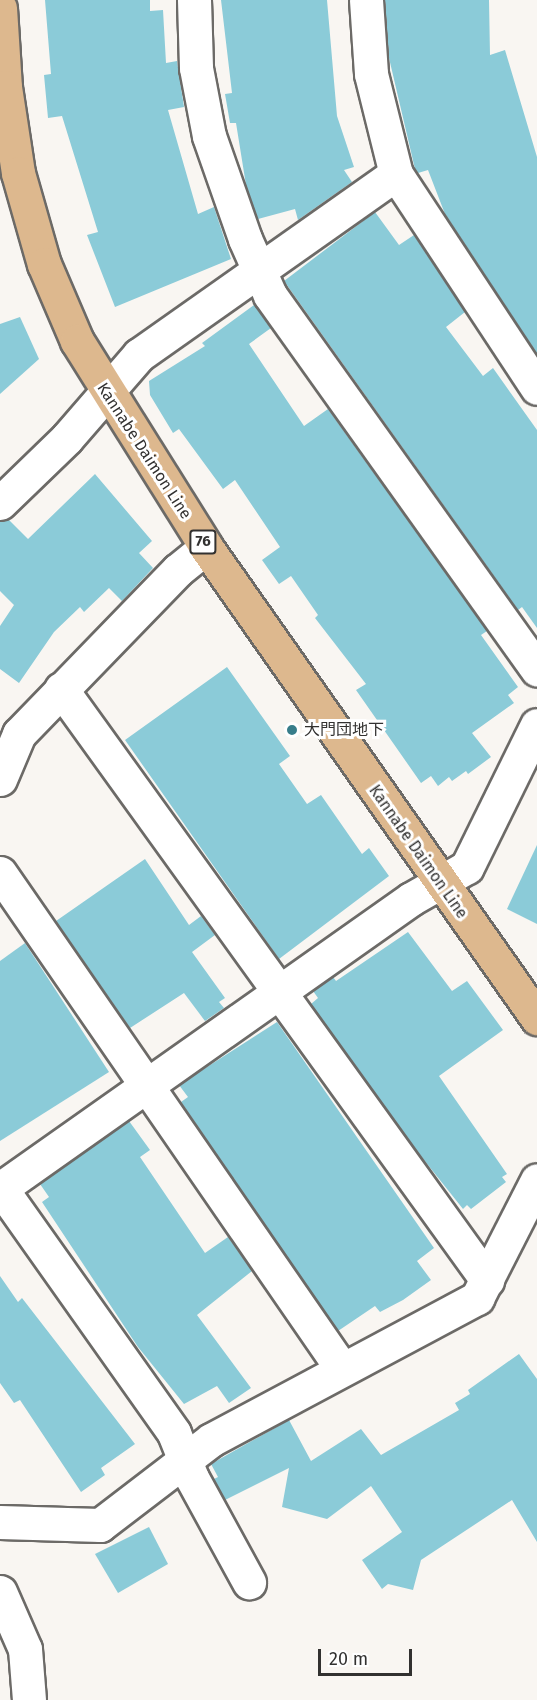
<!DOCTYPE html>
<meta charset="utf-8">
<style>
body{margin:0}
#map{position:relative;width:537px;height:1700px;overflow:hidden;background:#f9f6f2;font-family:"Fira Sans","Noto Sans JP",sans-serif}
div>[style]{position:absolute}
.building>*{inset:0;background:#8bcbd8}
.roads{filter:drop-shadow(2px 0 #6c6a67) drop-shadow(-2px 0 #6c6a67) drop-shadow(0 2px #6c6a67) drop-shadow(0 -2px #6c6a67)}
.minor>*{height:33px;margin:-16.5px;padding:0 16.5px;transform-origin:16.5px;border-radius:16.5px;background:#fff}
.major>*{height:33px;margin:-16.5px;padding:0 16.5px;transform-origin:16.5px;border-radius:16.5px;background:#ddb88e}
.dots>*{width:16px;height:16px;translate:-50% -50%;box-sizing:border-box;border:3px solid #fff;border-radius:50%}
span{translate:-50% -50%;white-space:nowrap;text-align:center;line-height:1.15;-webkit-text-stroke:6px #fff;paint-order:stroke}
.shield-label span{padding:2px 4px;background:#fff;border:2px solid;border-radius:4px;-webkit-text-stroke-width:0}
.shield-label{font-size:15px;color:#323130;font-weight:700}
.street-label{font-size:16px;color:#323130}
.poi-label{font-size:16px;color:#323130}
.left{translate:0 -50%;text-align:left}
.scale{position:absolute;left:318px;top:1649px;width:94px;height:27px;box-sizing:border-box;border:3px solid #323130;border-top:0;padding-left:8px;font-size:18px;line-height:21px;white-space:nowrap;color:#323130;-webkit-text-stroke:4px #fff;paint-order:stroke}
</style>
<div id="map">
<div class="building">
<i style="clip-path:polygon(45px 0,150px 0,150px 11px,163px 10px,166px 63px,177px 61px,184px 107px,168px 110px,198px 214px,214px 207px,231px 259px,115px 307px,87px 235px,98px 232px,62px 116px,48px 118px,44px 75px,51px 74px)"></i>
<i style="clip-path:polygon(221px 0,327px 0,337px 116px,354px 167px,344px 170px,352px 182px,298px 220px,295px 209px,258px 219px,246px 185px,236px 123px,230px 123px,225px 94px,232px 93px)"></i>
<i style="clip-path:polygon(385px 0,489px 0,490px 55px,505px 50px,537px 157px,537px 354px,445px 214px,428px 170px,418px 173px,415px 169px,389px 58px)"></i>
<i style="clip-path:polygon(375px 212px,399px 245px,414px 235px,465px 312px,446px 327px,483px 376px,493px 368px,537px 430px,537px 628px,522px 607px,518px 610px,284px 281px)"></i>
<i style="clip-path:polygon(254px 305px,271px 328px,249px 344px,304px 426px,328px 409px,487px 631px,481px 635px,518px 687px,508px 695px,514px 703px,472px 733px,491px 757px,468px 774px,466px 771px,452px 781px,449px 777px,438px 786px,431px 776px,421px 783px,356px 690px,366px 684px,315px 618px,318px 615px,291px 576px,279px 584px,262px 560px,280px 547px,235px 480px,223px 489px,179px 429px,173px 433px,150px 395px,149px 381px,205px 346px,202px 343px)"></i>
<i style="clip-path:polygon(20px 317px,39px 359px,0 394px,0 324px)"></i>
<i style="clip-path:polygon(95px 474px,152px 541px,139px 553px,153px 568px,122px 601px,109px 588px,84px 612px,80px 607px,54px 632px,19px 683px,0 669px,0 626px,14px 605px,0 591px,0 521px,8px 519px,28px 539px)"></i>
<i style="clip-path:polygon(227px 667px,290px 756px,279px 764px,307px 804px,321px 795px,362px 854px,369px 848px,389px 876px,279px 959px,125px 740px)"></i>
<i style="clip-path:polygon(537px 845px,537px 924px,507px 909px)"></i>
<i style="clip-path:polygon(145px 859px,189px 925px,201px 916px,215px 935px,192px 952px,225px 998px,219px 1002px,224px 1008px,205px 1021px,184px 993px,130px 1028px,56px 921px)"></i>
<i style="clip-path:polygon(408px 932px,452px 991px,467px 981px,503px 1030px,439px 1076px,507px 1174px,502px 1177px,506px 1182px,471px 1209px,467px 1205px,463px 1209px,420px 1155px,311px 1004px,318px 998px,313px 991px,333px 977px,336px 981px)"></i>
<i style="clip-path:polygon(25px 943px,109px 1072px,0 1141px,0 961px)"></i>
<i style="clip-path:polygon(277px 1022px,434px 1248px,417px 1261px,431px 1280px,403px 1300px,380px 1312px,375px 1306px,338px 1331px,181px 1102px,188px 1097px,179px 1085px)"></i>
<i style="clip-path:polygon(129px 1121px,150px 1150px,140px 1157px,205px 1253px,228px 1237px,252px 1271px,197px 1315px,251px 1388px,229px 1403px,217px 1386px,184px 1404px,138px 1347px,42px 1202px,49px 1197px,40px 1184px)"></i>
<i style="clip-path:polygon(0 1276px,18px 1302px,22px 1298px,135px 1444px,101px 1468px,105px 1475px,81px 1492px,20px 1400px,14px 1403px,0 1383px)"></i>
<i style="clip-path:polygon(519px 1354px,537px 1379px,537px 1542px,512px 1500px,421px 1560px,413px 1590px,388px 1584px,382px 1589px,362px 1560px,402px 1532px,371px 1486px,327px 1519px,282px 1507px,289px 1468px,225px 1500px,214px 1479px,218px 1477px,211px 1464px,289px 1420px,311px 1461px,361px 1429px,381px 1455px,459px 1410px,455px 1403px,470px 1394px,468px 1390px)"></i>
<i style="clip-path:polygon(149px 1527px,168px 1564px,118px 1593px,95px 1554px)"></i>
</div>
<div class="roads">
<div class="minor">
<i style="left:194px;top:0;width:68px;rotate:88.3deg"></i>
<i style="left:196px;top:68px;width:69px;rotate:79.2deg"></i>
<i style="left:209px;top:136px;width:109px;rotate:70.7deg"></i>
<i style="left:245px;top:239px;width:61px;rotate:65.9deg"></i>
<i style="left:270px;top:295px;width:460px;rotate:54.5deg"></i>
<i style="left:366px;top:0;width:74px;rotate:86.1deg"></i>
<i style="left:371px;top:74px;width:103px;rotate:76deg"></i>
<i style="left:396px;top:174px;width:256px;rotate:56.6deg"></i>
<i style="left:0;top:503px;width:93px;rotate:-44.1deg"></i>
<i style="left:67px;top:438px;width:110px;rotate:-49.1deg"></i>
<i style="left:139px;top:355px;width:314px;rotate:-35.2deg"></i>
<i style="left:61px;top:689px;width:729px;rotate:54.22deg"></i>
<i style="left:0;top:779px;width:49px;rotate:-67.1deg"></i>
<i style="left:19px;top:734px;width:228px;rotate:-45.9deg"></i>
<i style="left:178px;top:570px;width:36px;rotate:-39deg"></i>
<i style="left:0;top:873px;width:602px;rotate:55.41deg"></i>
<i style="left:0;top:1187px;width:301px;rotate:54.7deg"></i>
<i style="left:174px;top:1433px;width:48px;rotate:68.2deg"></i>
<i style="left:192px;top:1478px;width:119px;rotate:61.3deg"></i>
<i style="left:0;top:1189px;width:503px;rotate:-35.21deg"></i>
<i style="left:411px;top:899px;width:64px;rotate:-29.7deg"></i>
<i style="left:467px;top:867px;width:158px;rotate:-63.8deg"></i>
<i style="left:0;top:1522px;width:100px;rotate:1.7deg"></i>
<i style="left:100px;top:1525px;width:140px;rotate:-37.4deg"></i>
<i style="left:211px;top:1440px;width:302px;rotate:-28.1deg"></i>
<i style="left:477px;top:1298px;width:132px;rotate:-63deg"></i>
<i style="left:0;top:1592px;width:62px;rotate:66.3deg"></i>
<i style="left:25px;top:1649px;width:51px;rotate:85.5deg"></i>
</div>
<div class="major">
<i style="left:0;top:8px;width:79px;rotate:86.4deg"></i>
<i style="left:5px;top:87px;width:87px;rotate:81.4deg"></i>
<i style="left:18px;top:173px;width:95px;rotate:74.1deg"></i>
<i style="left:44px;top:264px;width:84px;rotate:66.8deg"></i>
<i style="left:77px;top:341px;width:243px;rotate:57.9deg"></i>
<i style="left:206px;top:547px;width:576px;rotate:54.9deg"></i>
</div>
</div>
<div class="dots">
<i style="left:292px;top:730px;background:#377d8a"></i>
</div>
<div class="shield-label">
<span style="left:203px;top:542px">76</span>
</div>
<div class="street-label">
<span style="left:144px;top:451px;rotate:57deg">Kannabe Daimon Line</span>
<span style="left:418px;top:852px;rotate:55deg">Kannabe Daimon Line</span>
</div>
<div class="poi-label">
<span class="left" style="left:304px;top:730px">大門団地下</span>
</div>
<div class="scale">20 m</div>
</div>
